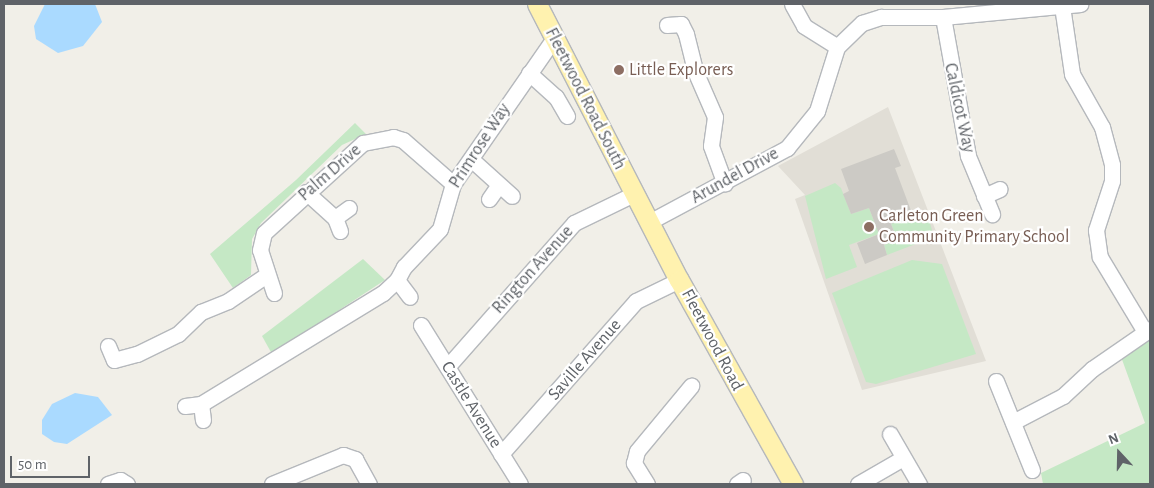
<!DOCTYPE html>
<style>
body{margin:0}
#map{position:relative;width:1154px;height:488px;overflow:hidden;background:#f1efe8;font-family:"Alegreya Sans",sans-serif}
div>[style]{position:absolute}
.education>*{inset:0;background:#e1ded6}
.green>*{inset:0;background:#c5e8c5}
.water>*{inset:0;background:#aadaff}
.building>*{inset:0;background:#cccac5}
.roads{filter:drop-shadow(1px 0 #b5b8bc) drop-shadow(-1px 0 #b5b8bc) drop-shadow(0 1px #b5b8bc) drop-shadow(0 -1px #b5b8bc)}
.minor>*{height:15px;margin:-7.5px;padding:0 7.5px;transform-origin:7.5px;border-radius:7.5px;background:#fff}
.major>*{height:19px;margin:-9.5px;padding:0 9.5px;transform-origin:9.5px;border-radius:9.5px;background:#fff2af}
.dots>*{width:14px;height:14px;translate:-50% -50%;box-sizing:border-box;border:2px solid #fff;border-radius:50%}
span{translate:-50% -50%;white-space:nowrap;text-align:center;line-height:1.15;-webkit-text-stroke:4.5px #fff;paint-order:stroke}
.education-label{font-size:18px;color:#785e54}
.left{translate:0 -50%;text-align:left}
.street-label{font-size:18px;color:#5f6368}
.frame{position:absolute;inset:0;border:5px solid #5f6368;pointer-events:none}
.north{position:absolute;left:1094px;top:428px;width:50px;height:50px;-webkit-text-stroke:4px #fff;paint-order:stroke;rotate:339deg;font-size:14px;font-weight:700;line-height:20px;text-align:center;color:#5f6368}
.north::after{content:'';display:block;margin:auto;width:18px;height:22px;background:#5f6368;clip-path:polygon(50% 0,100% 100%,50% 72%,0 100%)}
.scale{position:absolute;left:10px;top:456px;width:80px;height:22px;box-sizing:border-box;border:2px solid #5f6368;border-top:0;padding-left:6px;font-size:15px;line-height:18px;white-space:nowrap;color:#5f6368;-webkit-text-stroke:4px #fff;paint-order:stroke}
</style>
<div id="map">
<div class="education">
<i style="clip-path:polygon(888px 107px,986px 361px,862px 390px,795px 199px,805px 195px,778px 166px)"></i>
</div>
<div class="green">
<i style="clip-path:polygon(355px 123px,366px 134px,342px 145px,261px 223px,252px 239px,251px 275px,233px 288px,210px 254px,296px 180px)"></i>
<i style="clip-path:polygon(835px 183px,841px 188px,851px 214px,869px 208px,879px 234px,849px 245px,857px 267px,826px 279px,805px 196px)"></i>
<i style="clip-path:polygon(927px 213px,934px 237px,887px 255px,884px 245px,897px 239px,890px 221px,915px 215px,923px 224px,927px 222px)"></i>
<i style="clip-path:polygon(363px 259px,385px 280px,272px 354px,262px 336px)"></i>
<i style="clip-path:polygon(912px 260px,942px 264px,976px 354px,876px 384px,866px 382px,832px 293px)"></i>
<i style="clip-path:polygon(1150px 337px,1150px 484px,1043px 484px,1041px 473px,1145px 423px,1120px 354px)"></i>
</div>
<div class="water">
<i style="clip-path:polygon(45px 4px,95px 4px,102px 22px,83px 46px,58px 53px,36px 39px,34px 26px)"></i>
<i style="clip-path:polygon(75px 393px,98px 397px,112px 415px,67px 444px,54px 442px,42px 434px,42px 420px,52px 404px)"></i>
</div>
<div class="building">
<i style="clip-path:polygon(894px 149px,901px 166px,895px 168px,913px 216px,891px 224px,897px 239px,884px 245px,887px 255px,865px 264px,857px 243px,879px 234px,869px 208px,851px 214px,843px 194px,849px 191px,841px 169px)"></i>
</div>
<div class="roads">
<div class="minor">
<i style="left:792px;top:4px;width:25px;rotate:61deg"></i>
<i style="left:804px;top:26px;width:39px;rotate:32deg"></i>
<i style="left:1062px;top:6px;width:69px;rotate:81.6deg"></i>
<i style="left:1072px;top:74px;width:61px;rotate:60.5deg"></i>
<i style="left:1102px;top:127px;width:39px;rotate:75deg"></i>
<i style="left:1112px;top:165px;width:16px;rotate:90deg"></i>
<i style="left:1112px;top:181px;width:52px;rotate:108.1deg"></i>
<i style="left:1096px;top:230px;width:27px;rotate:82deg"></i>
<i style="left:1100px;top:257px;width:87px;rotate:59deg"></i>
<i style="left:943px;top:17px;width:141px;rotate:79.8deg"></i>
<i style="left:968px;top:156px;width:63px;rotate:67.5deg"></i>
<i style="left:667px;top:25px;width:14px;rotate:-4deg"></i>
<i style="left:681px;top:24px;width:11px;rotate:63deg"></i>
<i style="left:686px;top:34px;width:38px;rotate:76deg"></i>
<i style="left:695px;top:71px;width:50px;rotate:66.5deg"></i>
<i style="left:715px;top:117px;width:29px;rotate:98deg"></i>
<i style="left:711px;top:146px;width:40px;rotate:69.8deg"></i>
<i style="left:529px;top:73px;width:36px;rotate:42deg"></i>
<i style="left:556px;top:97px;width:22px;rotate:60deg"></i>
<i style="left:471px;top:159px;width:55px;rotate:42.1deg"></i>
<i style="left:306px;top:192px;width:39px;rotate:42deg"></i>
<i style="left:335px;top:218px;width:14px;rotate:69deg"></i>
<i style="left:984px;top:196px;width:17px;rotate:-24deg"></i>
<i style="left:489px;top:199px;width:16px;rotate:-55deg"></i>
<i style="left:335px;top:218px;width:17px;rotate:-36deg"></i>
<i style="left:649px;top:222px;width:157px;rotate:-28.2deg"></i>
<i style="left:787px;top:148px;width:48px;rotate:-51deg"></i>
<i style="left:817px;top:111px;width:67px;rotate:-72.6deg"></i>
<i style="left:837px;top:47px;width:35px;rotate:-44deg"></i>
<i style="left:862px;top:23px;width:20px;rotate:-18deg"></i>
<i style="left:881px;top:17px;width:62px"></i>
<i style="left:943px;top:17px;width:138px;rotate:-5.4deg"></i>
<i style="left:397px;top:280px;width:21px;rotate:53deg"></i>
<i style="left:274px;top:293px;width:45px;rotate:-108deg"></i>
<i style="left:260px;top:250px;width:17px;rotate:-77deg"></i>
<i style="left:264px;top:233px;width:134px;rotate:-42.3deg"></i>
<i style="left:363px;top:143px;width:31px;rotate:-11deg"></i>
<i style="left:393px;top:137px;width:10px;rotate:17deg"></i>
<i style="left:403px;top:140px;width:67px;rotate:41.3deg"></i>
<i style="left:421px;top:325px;width:187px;rotate:58.1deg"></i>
<i style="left:108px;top:346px;width:15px;rotate:67deg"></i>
<i style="left:114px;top:360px;width:24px;rotate:-15deg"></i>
<i style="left:137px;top:354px;width:46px;rotate:-26deg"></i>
<i style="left:178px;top:334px;width:32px;rotate:-44deg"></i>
<i style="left:201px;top:312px;width:29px;rotate:-22deg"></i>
<i style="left:228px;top:301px;width:45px;rotate:-34deg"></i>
<i style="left:448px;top:366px;width:191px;rotate:-48.6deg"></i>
<i style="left:574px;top:223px;width:67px;rotate:-25.8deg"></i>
<i style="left:996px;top:381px;width:96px;rotate:68deg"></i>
<i style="left:185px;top:406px;width:16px;rotate:-7deg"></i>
<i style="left:203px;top:420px;width:16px;rotate:-97deg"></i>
<i style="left:201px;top:404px;width:213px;rotate:-31.4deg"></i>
<i style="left:383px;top:293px;width:19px;rotate:-43deg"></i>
<i style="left:397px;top:280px;width:15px;rotate:-62deg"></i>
<i style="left:404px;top:267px;width:52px;rotate:-46.5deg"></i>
<i style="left:440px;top:229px;width:47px;rotate:-73.9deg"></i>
<i style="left:453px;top:184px;width:178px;rotate:-55.3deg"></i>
<i style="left:1013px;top:422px;width:56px;rotate:-27.5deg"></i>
<i style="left:1063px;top:396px;width:40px;rotate:-43deg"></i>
<i style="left:1092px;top:369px;width:70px;rotate:-34.6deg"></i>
<i style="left:890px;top:434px;width:58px;rotate:59.9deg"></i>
<i style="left:501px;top:454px;width:204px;rotate:-48.6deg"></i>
<i style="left:636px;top:301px;width:48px;rotate:-26deg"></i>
<i style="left:108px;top:484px;width:13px;rotate:-18deg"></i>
<i style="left:120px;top:480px;width:8px;rotate:30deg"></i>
<i style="left:272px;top:484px;width:77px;rotate:-22.2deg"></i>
<i style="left:343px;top:455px;width:13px;rotate:18deg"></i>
<i style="left:355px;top:459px;width:29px;rotate:61deg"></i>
<i style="left:647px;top:484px;width:25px;rotate:-122deg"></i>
<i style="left:634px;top:463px;width:12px;rotate:-76deg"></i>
<i style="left:637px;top:451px;width:85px;rotate:-50.3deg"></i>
<i style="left:737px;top:484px;width:7px;rotate:-34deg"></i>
<i style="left:858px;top:484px;width:52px;rotate:-30deg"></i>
</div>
<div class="major">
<i style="left:537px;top:4px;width:310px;rotate:62.8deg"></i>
<i style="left:679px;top:280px;width:234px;rotate:60.8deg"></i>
</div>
</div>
<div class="dots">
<i style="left:619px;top:70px;background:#8d6e63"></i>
<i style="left:869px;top:227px;background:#8d6e63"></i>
</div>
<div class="education-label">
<span class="left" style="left:629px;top:70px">Little Explorers</span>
<span class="left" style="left:879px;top:227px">Carleton Green<br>Community Primary School</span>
</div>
<div class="street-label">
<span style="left:585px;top:99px;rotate:63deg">Fleetwood Road South</span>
<span style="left:959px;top:108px;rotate:78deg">Caldicot Way</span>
<span style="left:480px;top:146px;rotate:-57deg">Primrose Way</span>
<span style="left:330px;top:173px;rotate:-41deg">Palm Drive</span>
<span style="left:735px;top:176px;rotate:-29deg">Arundel Drive</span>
<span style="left:533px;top:270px;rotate:-48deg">Rington Avenue</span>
<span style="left:712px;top:340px;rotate:62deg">Fleetwood Road</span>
<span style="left:585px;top:360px;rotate:-49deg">Saville Avenue</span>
<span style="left:471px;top:405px;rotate:58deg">Castle Avenue</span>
</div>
<div class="frame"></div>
<div class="north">N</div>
<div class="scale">50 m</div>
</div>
